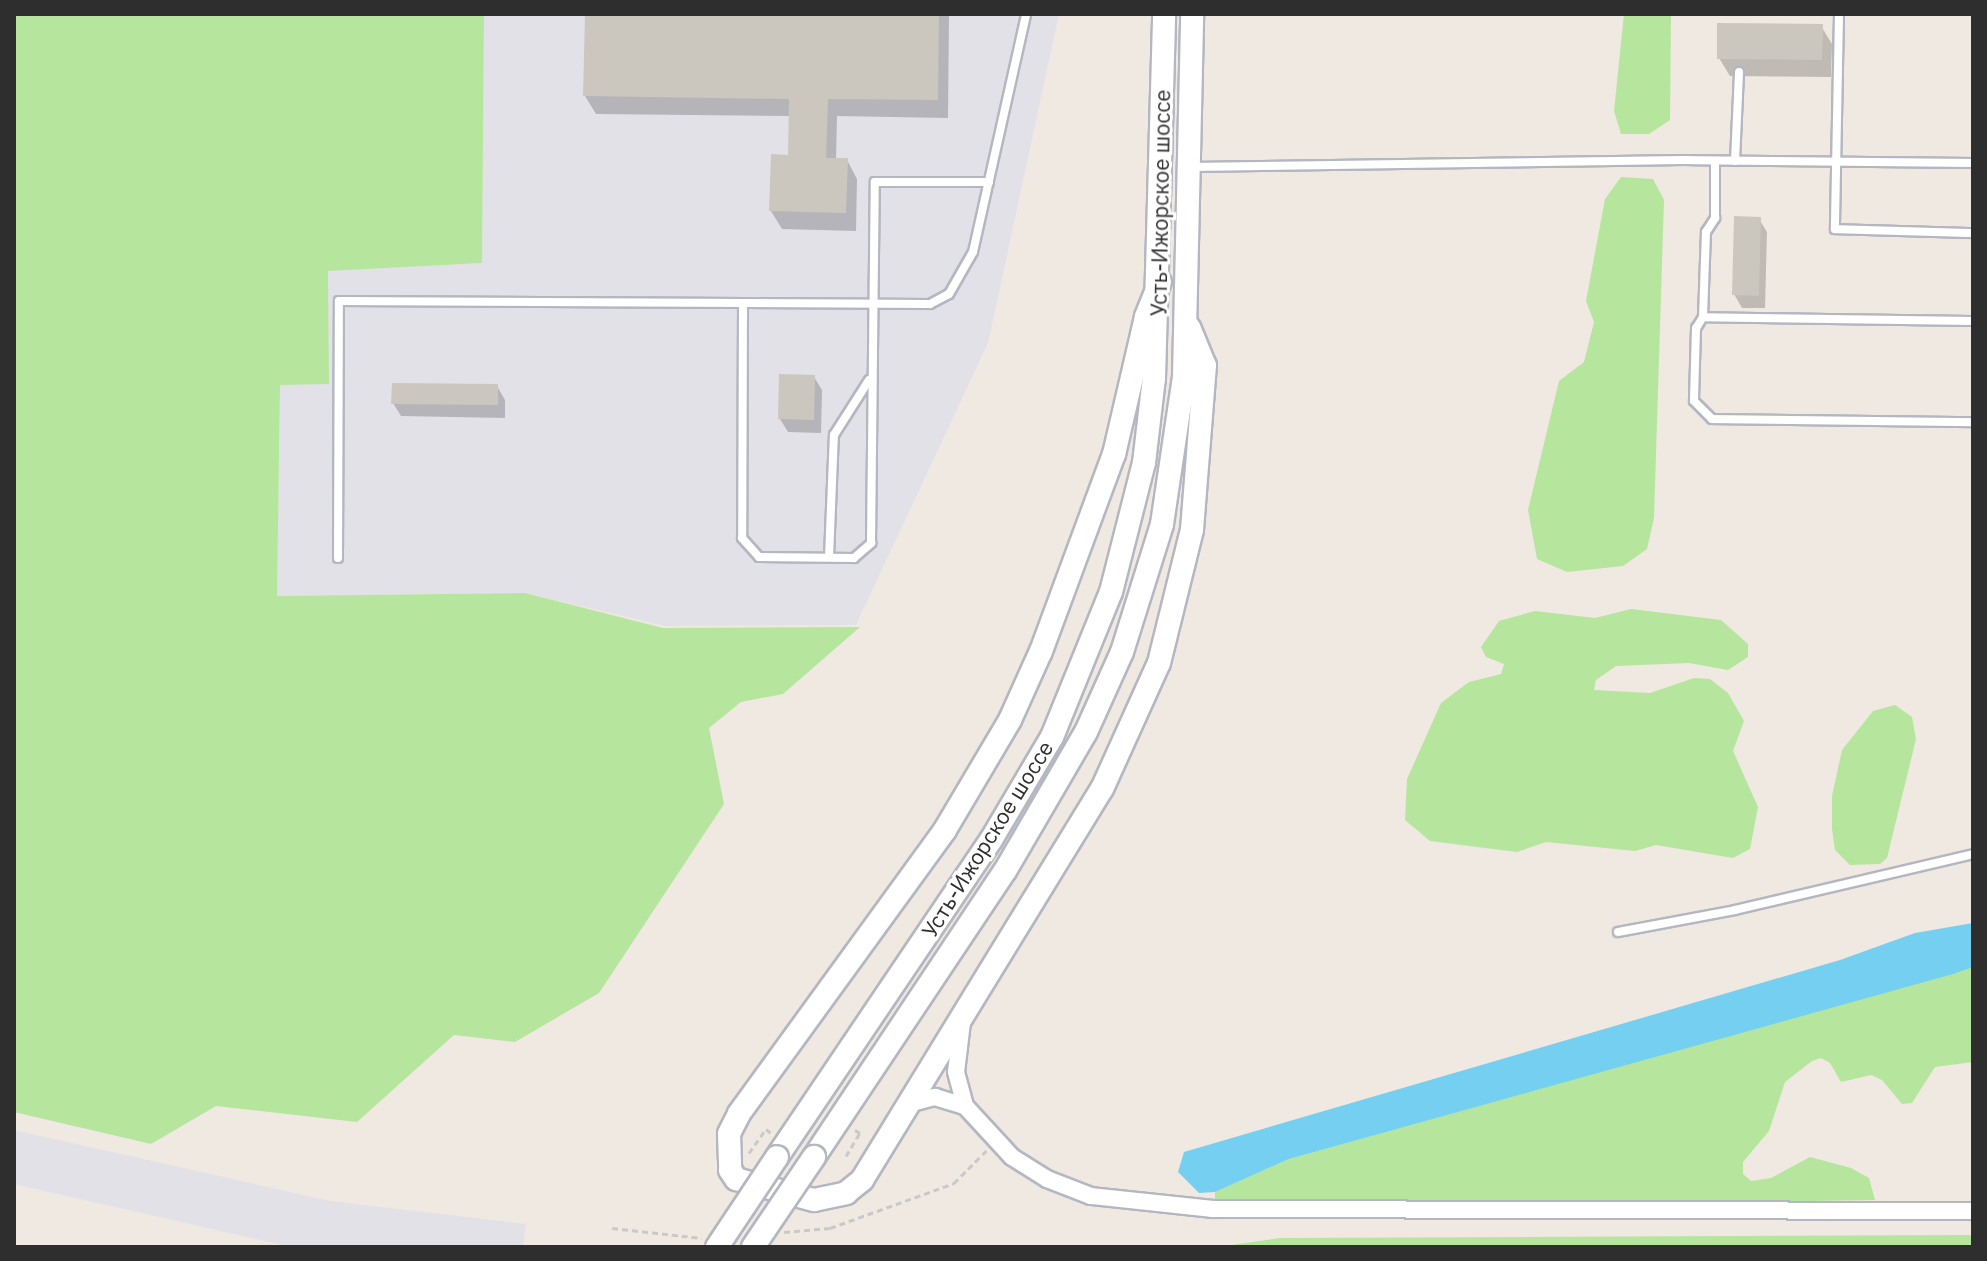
<!DOCTYPE html>
<meta charset="utf-8">
<style>
body{margin:0}
#map{position:relative;width:1987px;height:1261px;overflow:hidden;background:#efe9e1;font-family:"IBM Plex Sans",sans-serif}
div>[style]{position:absolute}
.industrial>*{inset:0;background:#e3e1e8}
.green>*{inset:0;background:#b6e59e}
.water>*{inset:0;background:#75cff0}
.shadow>*{inset:0;background:#0003}
.building>*{inset:0;background:#cbc7bf}
.path>*{height:3px;margin-top:-1.5px;transform-origin:0;background:repeating-linear-gradient(90deg,#c9c9c9 0 6px,transparent 0 10px)}
.roads{filter:drop-shadow(2px 0 #b4b7c1) drop-shadow(-2px 0 #b4b7c1) drop-shadow(0 2px #b4b7c1) drop-shadow(0 -2px #b4b7c1)}
.lane>*{height:8px;margin:-4px;padding:0 4px;transform-origin:4px;border-radius:4px;background:#fff}
.street>*{height:16px;margin:-8px;padding:0 8px;transform-origin:8px;border-radius:8px;background:#fff}
.secondary>*{height:22px;margin:-11px;padding:0 11px;transform-origin:11px;border-radius:11px;background:#fff}
.bridges{filter:drop-shadow(2px 0 #b4b7c1) drop-shadow(-2px 0 #b4b7c1) drop-shadow(0 2px #b4b7c1) drop-shadow(0 -2px #b4b7c1)}
.secondary-bridge>*{height:22px;margin:-11px;padding:0 11px;transform-origin:11px;border-radius:11px;background:#fff}
span{translate:-50% -50%;white-space:nowrap;text-align:center;line-height:1.15;-webkit-text-stroke:6px #fff;paint-order:stroke}
.street-label{font-size:22px;color:#2e2e2e}
.frame{position:absolute;inset:0;border:16px solid #2e2e2e;pointer-events:none}
</style>
<div id="map">
<div class="industrial">
<i style="clip-path:polygon(484px 14px,1059px 14px,988px 343px,856px 625px,665px 626px,525px 593px,277px 596px,280px 385px,327px 271px,482px 263px)"></i>
<i style="clip-path:polygon(14px 1130px,330px 1201px,526px 1224px,523px 1247px,291px 1247px,14px 1184px)"></i>
</div>
<div class="green">
<i style="clip-path:polygon(14px 14px,484px 14px,482px 263px,328px 271px,329px 384px,280px 385px,277px 596px,525px 593px,663px 628px,860px 627px,783px 694px,741px 702px,709px 728px,724px 804px,599px 993px,515px 1042px,454px 1035px,357px 1122px,216px 1106px,151px 1144px,14px 1112px)"></i>
<i style="clip-path:polygon(1624px 14px,1671px 14px,1670px 120px,1649px 134px,1621px 134px,1614px 111px)"></i>
<i style="clip-path:polygon(1621px 177px,1653px 179px,1664px 200px,1654px 518px,1647px 549px,1623px 566px,1567px 572px,1537px 559px,1528px 510px,1559px 381px,1584px 362px,1594px 322px,1586px 301px,1605px 199px)"></i>
<i style="clip-path:polygon(1631px 609px,1721px 620px,1748px 644px,1748px 657px,1728px 670px,1689px 663px,1616px 666px,1596px 680px,1594px 690px,1650px 693px,1694px 678px,1710px 679px,1728px 693px,1744px 721px,1733px 751px,1758px 807px,1750px 849px,1733px 858px,1656px 845px,1635px 851px,1546px 842px,1517px 852px,1430px 841px,1405px 820px,1407px 779px,1441px 703px,1469px 682px,1501px 674px,1504px 664px,1486px 657px,1481px 647px,1499px 621px,1535px 611px,1595px 618px)"></i>
<i style="clip-path:polygon(1895px 705px,1912px 717px,1916px 739px,1887px 858px,1880px 864px,1850px 865px,1835px 850px,1832px 829px,1832px 796px,1842px 750px,1873px 711px)"></i>
<i style="clip-path:polygon(1973px 967px,1973px 1062px,1935px 1067px,1912px 1103px,1902px 1104px,1882px 1080px,1871px 1075px,1841px 1082px,1830px 1063px,1821px 1058px,1812px 1061px,1785px 1082px,1769px 1131px,1743px 1162px,1743px 1174px,1751px 1181px,1771px 1178px,1810px 1157px,1851px 1168px,1869px 1178px,1875px 1200px,1232px 1210px,1215px 1200px,1215px 1192px,1289px 1159px)"></i>
<i style="clip-path:polygon(1973px 1235px,1973px 1247px,1218px 1247px,1280px 1238px)"></i>
</div>
<div class="water">
<i style="clip-path:polygon(1973px 923px,1973px 967px,1953px 974px,1289px 1159px,1215px 1192px,1199px 1193px,1178px 1172px,1184px 1152px,1840px 960px,1915px 933px)"></i>
</div>
<div class="shadow">
<i style="clip-path:polygon(587px 14px,949px 14px,948px 118px,837px 116px,836px 160px,847px 160px,857px 179px,856px 231px,782px 229px,771px 211px,790px 157px,791px 116px,596px 114px,585px 96px)"></i>
<i style="clip-path:polygon(1821px 26px,1832px 44px,1831px 77px,1730px 76px,1719px 58px)"></i>
<i style="clip-path:polygon(1759px 219px,1767px 232px,1765px 308px,1742px 308px,1734px 294px)"></i>
<i style="clip-path:polygon(814px 377px,822px 390px,821px 433px,788px 432px,780px 419px)"></i>
<i style="clip-path:polygon(497px 386px,505px 400px,505px 418px,401px 416px,393px 403px)"></i>
</div>
<div class="building">
<i style="clip-path:polygon(585px 14px,939px 14px,938px 100px,828px 99px,826px 158px,848px 158px,846px 213px,769px 211px,771px 154px,788px 155px,789px 99px,583px 96px)"></i>
<i style="clip-path:polygon(1717px 23px,1823px 24px,1822px 60px,1717px 59px)"></i>
<i style="clip-path:polygon(1734px 216px,1761px 217px,1759px 296px,1732px 295px)"></i>
<i style="clip-path:polygon(779px 374px,815px 375px,814px 420px,778px 419px)"></i>
<i style="clip-path:polygon(392px 383px,498px 384px,498px 405px,391px 404px)"></i>
</div>
<div class="path">
<i style="left:749px;top:1153px;width:29px;rotate:-55deg"></i>
<i style="left:766px;top:1129px;width:6px;rotate:39deg"></i>
<i style="left:846px;top:1156px;width:27px;rotate:-59deg"></i>
<i style="left:860px;top:1133px;width:6px;rotate:-149deg"></i>
<i style="left:612px;top:1228px;width:90px;rotate:6.4deg"></i>
<i style="left:784px;top:1232px;width:46px;rotate:-5deg"></i>
<i style="left:830px;top:1228px;width:132px;rotate:-19.9deg"></i>
<i style="left:954px;top:1183px;width:47px;rotate:-45deg"></i>
</div>
<div class="roads">
<div class="lane">
<i style="left:1839px;top:14px;width:215px;rotate:91.1deg"></i>
<i style="left:1835px;top:229px;width:138px;rotate:1.7deg"></i>
<i style="left:1735px;top:161px;width:89px;rotate:-87.4deg"></i>
<i style="left:1191px;top:167px;width:493px;rotate:-0.8deg"></i>
<i style="left:1684px;top:160px;width:289px;rotate:0.6deg"></i>
<i style="left:743px;top:305px;width:233px;rotate:90.2deg"></i>
<i style="left:742px;top:538px;width:25px;rotate:48deg"></i>
<i style="left:759px;top:557px;width:95px;rotate:0.6deg"></i>
<i style="left:854px;top:558px;width:23px;rotate:-41deg"></i>
<i style="left:871px;top:543px;width:361px;rotate:-89.4deg"></i>
<i style="left:875px;top:182px;width:114px"></i>
<i style="left:1703px;top:317px;width:85px;rotate:-88deg"></i>
<i style="left:1706px;top:232px;width:17px;rotate:-57deg"></i>
<i style="left:1715px;top:218px;width:57px;rotate:-90deg"></i>
<i style="left:1973px;top:321px;width:270px;rotate:-179.2deg"></i>
<i style="left:1703px;top:317px;width:13px;rotate:122deg"></i>
<i style="left:1696px;top:328px;width:73px;rotate:91.6deg"></i>
<i style="left:1694px;top:401px;width:25px;rotate:45deg"></i>
<i style="left:1712px;top:419px;width:261px;rotate:0.7deg"></i>
<i style="left:829px;top:557px;width:122px;rotate:-87.7deg"></i>
<i style="left:834px;top:435px;width:65px;rotate:-57.5deg"></i>
<i style="left:338px;top:558px;width:257px;rotate:-89.8deg"></i>
<i style="left:339px;top:301px;width:591px;rotate:0.29deg"></i>
<i style="left:930px;top:304px;width:21px;rotate:-28deg"></i>
<i style="left:949px;top:294px;width:48px;rotate:-60.3deg"></i>
<i style="left:973px;top:252px;width:244px;rotate:-77.4deg"></i>
<i style="left:1618px;top:932px;width:119px;rotate:-10.6deg"></i>
<i style="left:1735px;top:910px;width:244px;rotate:-13.2deg"></i>
</div>
<div class="street">
<i style="left:962px;top:1022px;width:50px;rotate:96.8deg"></i>
<i style="left:956px;top:1072px;width:35px;rotate:75deg"></i>
<i style="left:965px;top:1106px;width:69px;rotate:47.3deg"></i>
<i style="left:1012px;top:1157px;width:41px;rotate:32.2deg"></i>
<i style="left:1047px;top:1179px;width:47px;rotate:21.1deg"></i>
<i style="left:1091px;top:1196px;width:122px;rotate:6.1deg"></i>
<i style="left:1212px;top:1209px;width:761px;rotate:0.15deg"></i>
<i style="left:912px;top:1103px;width:24px;rotate:-15deg"></i>
<i style="left:935px;top:1097px;width:31px;rotate:17deg"></i>
</div>
<div class="secondary">
<i style="left:1160px;top:282px;width:38px;rotate:112deg"></i>
<i style="left:1146px;top:317px;width:141px;rotate:103.1deg"></i>
<i style="left:1114px;top:454px;width:210px;rotate:110.3deg"></i>
<i style="left:1041px;top:651px;width:76px;rotate:114.2deg"></i>
<i style="left:1010px;top:720px;width:128px;rotate:120.6deg"></i>
<i style="left:945px;top:830px;width:351px;rotate:126deg"></i>
<i style="left:739px;top:1114px;width:22px;rotate:117deg"></i>
<i style="left:729px;top:1134px;width:36px;rotate:88deg"></i>
<i style="left:730px;top:1170px;width:11px;rotate:56deg"></i>
<i style="left:736px;top:1179px;width:81px;rotate:15.1deg"></i>
<i style="left:814px;top:1200px;width:33px;rotate:-12deg"></i>
<i style="left:846px;top:1193px;width:21px;rotate:-39deg"></i>
<i style="left:862px;top:1180px;width:459px;rotate:-58.5deg"></i>
<i style="left:1102px;top:789px;width:138px;rotate:-65.7deg"></i>
<i style="left:1159px;top:663px;width:137px;rotate:-76.1deg"></i>
<i style="left:1192px;top:530px;width:165px;rotate:-85.5deg"></i>
<i style="left:1205px;top:366px;width:42px;rotate:-112.3deg"></i>
<i style="left:777px;top:1157px;width:382px;rotate:-56deg"></i>
<i style="left:991px;top:840px;width:120px;rotate:-59.4deg"></i>
<i style="left:1052px;top:737px;width:157px;rotate:-67.9deg"></i>
<i style="left:1111px;top:592px;width:133px;rotate:-75.7deg"></i>
<i style="left:1144px;top:463px;width:86px;rotate:-83.3deg"></i>
<i style="left:1154px;top:378px;width:364px;rotate:-88.4deg"></i>
<i style="left:814px;top:1157px;width:344px;rotate:-56.3deg"></i>
<i style="left:1005px;top:871px;width:161px;rotate:-59.8deg"></i>
<i style="left:1086px;top:732px;width:88px;rotate:-65.8deg"></i>
<i style="left:1122px;top:652px;width:134px;rotate:-72.6deg"></i>
<i style="left:1162px;top:524px;width:150px;rotate:-81.5deg"></i>
<i style="left:1184px;top:376px;width:362px;rotate:-88.7deg"></i>
</div>
</div>
<div class="bridges">
<div class="secondary-bridge">
<i style="left:717px;top:1247px;width:108px;rotate:-56.3deg"></i>
<i style="left:753px;top:1247px;width:109px;rotate:-55.9deg"></i>
</div>
</div>
<div class="street-label">
<span style="left:1160px;top:203px;rotate:-89deg">Усть-Ижорское шоссе</span>
<span style="left:987px;top:839px;rotate:-58deg">Усть-Ижорское шоссе</span>
</div>
<div class="frame"></div>
</div>
